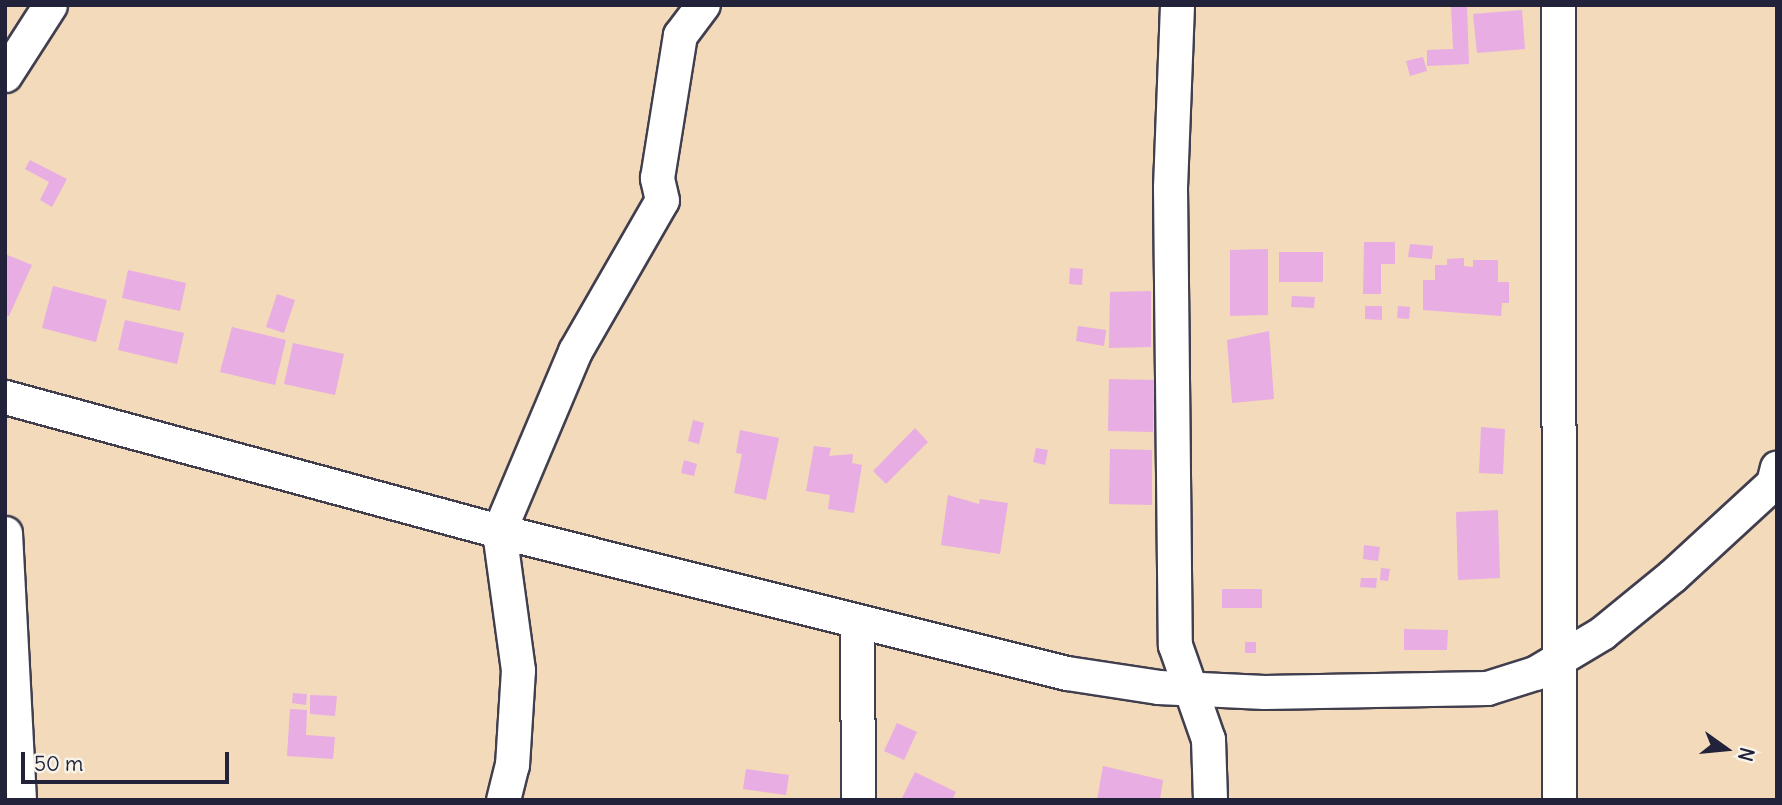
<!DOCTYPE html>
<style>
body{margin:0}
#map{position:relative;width:1782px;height:805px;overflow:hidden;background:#f2daba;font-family:Delius,sans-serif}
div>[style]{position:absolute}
.building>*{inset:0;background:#e8ade2}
.roads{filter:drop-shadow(2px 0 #413e4e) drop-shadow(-2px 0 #413e4e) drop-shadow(0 2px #413e4e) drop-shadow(0 -2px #413e4e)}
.minor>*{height:33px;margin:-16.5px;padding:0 16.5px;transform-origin:16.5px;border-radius:16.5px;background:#fff}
span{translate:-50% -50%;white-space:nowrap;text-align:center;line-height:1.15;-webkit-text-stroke:5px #f7f3e8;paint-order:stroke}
.frame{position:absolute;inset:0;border:7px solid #22223b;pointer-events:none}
.north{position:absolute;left:1691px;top:714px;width:70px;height:70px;-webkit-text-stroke:5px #f7f3e8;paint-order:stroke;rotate:105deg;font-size:19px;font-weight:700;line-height:28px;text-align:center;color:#22223b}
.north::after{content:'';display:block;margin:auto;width:24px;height:32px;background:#22223b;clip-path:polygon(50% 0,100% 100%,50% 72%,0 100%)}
.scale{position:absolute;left:21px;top:752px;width:208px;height:32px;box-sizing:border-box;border:4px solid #22223b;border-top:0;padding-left:9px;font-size:21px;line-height:24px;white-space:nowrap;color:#22223b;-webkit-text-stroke:5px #f7f3e8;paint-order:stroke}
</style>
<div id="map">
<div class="building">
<i style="clip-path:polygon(1451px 5px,1467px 5px,1469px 64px,1427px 66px,1427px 50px,1453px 49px)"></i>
<i style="clip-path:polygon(1522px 10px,1525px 49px,1477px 53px,1473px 14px)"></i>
<i style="clip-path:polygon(1423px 57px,1427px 71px,1410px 76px,1406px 61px)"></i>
<i style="clip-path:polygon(30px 160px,67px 179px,52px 207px,40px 200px,49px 182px,25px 169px)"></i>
<i style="clip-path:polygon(1364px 242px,1395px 242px,1395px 264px,1381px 264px,1381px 294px,1363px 294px)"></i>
<i style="clip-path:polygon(1410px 244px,1433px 246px,1432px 259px,1408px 257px)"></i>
<i style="clip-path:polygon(1268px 249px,1268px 315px,1230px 316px,1230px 250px)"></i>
<i style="clip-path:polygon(1279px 252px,1323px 252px,1323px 282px,1279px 282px)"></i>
<i style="clip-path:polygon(5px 254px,32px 265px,9px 316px,5px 315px)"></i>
<i style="clip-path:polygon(1464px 258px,1464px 266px,1473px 267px,1473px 260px,1498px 260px,1498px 282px,1509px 282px,1509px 303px,1502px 303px,1501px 316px,1423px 310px,1423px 280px,1435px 280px,1435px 265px,1447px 265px,1447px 259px)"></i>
<i style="clip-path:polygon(1070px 268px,1083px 269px,1082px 285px,1069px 284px)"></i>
<i style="clip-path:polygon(128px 270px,186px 283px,180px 311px,122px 298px)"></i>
<i style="clip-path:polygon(53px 286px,107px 300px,96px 342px,42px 328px)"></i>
<i style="clip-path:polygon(1151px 291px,1151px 347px,1109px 348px,1110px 292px)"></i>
<i style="clip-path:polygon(277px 294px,295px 300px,284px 333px,266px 327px)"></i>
<i style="clip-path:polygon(1292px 296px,1315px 297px,1314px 308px,1291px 307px)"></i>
<i style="clip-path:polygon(1365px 306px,1382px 306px,1382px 320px,1365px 319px)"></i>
<i style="clip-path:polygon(1398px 306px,1410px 307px,1409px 319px,1397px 318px)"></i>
<i style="clip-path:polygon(125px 320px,184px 333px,177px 364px,118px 350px)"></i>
<i style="clip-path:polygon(1078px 326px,1106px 330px,1104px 346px,1076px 341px)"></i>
<i style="clip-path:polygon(232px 327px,286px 340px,275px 385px,220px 372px)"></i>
<i style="clip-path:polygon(1269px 331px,1274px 399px,1232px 403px,1227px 340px)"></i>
<i style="clip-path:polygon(293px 343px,344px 354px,335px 395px,284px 384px)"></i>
<i style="clip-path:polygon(1109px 379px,1154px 380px,1153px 432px,1108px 431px)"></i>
<i style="clip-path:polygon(693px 420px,704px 423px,699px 444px,688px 441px)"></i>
<i style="clip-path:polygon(1481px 427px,1505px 429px,1503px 474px,1479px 473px)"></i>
<i style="clip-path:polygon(915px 428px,928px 442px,886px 484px,873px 471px)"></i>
<i style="clip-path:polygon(740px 430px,779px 438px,766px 500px,734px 493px,742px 454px,736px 453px)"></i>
<i style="clip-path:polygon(814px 446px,831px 448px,829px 456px,853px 454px,852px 463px,862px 465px,854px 513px,828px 509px,830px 495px,806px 491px)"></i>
<i style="clip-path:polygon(1036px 448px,1048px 450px,1045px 465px,1033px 462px)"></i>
<i style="clip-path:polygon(1110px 449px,1152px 450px,1152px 505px,1109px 504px)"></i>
<i style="clip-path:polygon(684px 460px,697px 464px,694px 476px,681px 473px)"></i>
<i style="clip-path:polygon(948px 495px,979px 504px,980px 499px,1008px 503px,1000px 554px,941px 545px)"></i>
<i style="clip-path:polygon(1498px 510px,1500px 578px,1458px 580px,1456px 512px)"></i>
<i style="clip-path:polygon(1364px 545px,1380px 547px,1378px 561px,1363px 559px)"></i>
<i style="clip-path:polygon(1381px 568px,1390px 569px,1388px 581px,1380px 580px)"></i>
<i style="clip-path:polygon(1361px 578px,1377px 578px,1376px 588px,1360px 587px)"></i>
<i style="clip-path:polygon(1222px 589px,1262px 589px,1262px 608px,1222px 608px)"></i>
<i style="clip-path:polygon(1404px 629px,1448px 630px,1447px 650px,1404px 650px)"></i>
<i style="clip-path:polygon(1245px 642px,1256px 642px,1256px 653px,1245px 653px)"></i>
<i style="clip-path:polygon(293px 693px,307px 694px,306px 705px,292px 703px)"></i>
<i style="clip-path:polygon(310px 695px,337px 696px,335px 716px,310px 714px)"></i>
<i style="clip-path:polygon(290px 709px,307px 710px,306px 735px,335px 737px,333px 759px,287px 756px)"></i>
<i style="clip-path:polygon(897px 723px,917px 732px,904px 760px,884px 751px)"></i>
<i style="clip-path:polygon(1103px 766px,1163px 780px,1160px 800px,1097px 800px)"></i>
<i style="clip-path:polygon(746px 769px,789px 775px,786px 795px,743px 789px)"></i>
<i style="clip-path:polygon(915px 772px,956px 792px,952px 800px,901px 800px)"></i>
</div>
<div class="roads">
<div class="minor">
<i style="left:1177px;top:5px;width:182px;rotate:92.2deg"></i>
<i style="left:1170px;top:187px;width:458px;rotate:89.4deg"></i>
<i style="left:1175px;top:645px;width:100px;rotate:70.7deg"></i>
<i style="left:1208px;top:739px;width:61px;rotate:88.1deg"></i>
<i style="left:1558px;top:5px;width:795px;rotate:89.93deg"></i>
<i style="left:5px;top:75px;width:83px;rotate:-57.3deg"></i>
<i style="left:5px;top:397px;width:512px;rotate:15.18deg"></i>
<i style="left:499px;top:531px;width:585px;rotate:14.04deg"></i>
<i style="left:1067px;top:673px;width:92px;rotate:8.7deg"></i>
<i style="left:1158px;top:687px;width:106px;rotate:2.7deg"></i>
<i style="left:1264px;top:692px;width:223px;rotate:-1deg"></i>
<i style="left:1487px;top:688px;width:50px;rotate:-17.4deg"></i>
<i style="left:1535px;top:673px;width:78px;rotate:-30.8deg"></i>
<i style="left:1602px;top:633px;width:90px;rotate:-39.2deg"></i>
<i style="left:1672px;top:576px;width:137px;rotate:-42.6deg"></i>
<i style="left:1773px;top:483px;width:16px;rotate:-76deg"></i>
<i style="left:5px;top:533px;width:267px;rotate:87deg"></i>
<i style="left:857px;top:621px;width:179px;rotate:89.7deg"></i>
<i style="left:503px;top:800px;width:36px;rotate:-76deg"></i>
<i style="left:512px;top:765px;width:95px;rotate:-86.4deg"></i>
<i style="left:518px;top:670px;width:140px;rotate:-97.8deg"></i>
<i style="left:499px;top:531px;width:195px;rotate:-67.1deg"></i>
<i style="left:575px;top:351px;width:174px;rotate:-60.1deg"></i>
<i style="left:662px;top:200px;width:23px;rotate:-103deg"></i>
<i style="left:657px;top:178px;width:145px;rotate:-80.9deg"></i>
<i style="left:680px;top:35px;width:38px;rotate:-53deg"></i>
</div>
</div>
<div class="frame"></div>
<div class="north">N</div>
<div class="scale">50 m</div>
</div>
